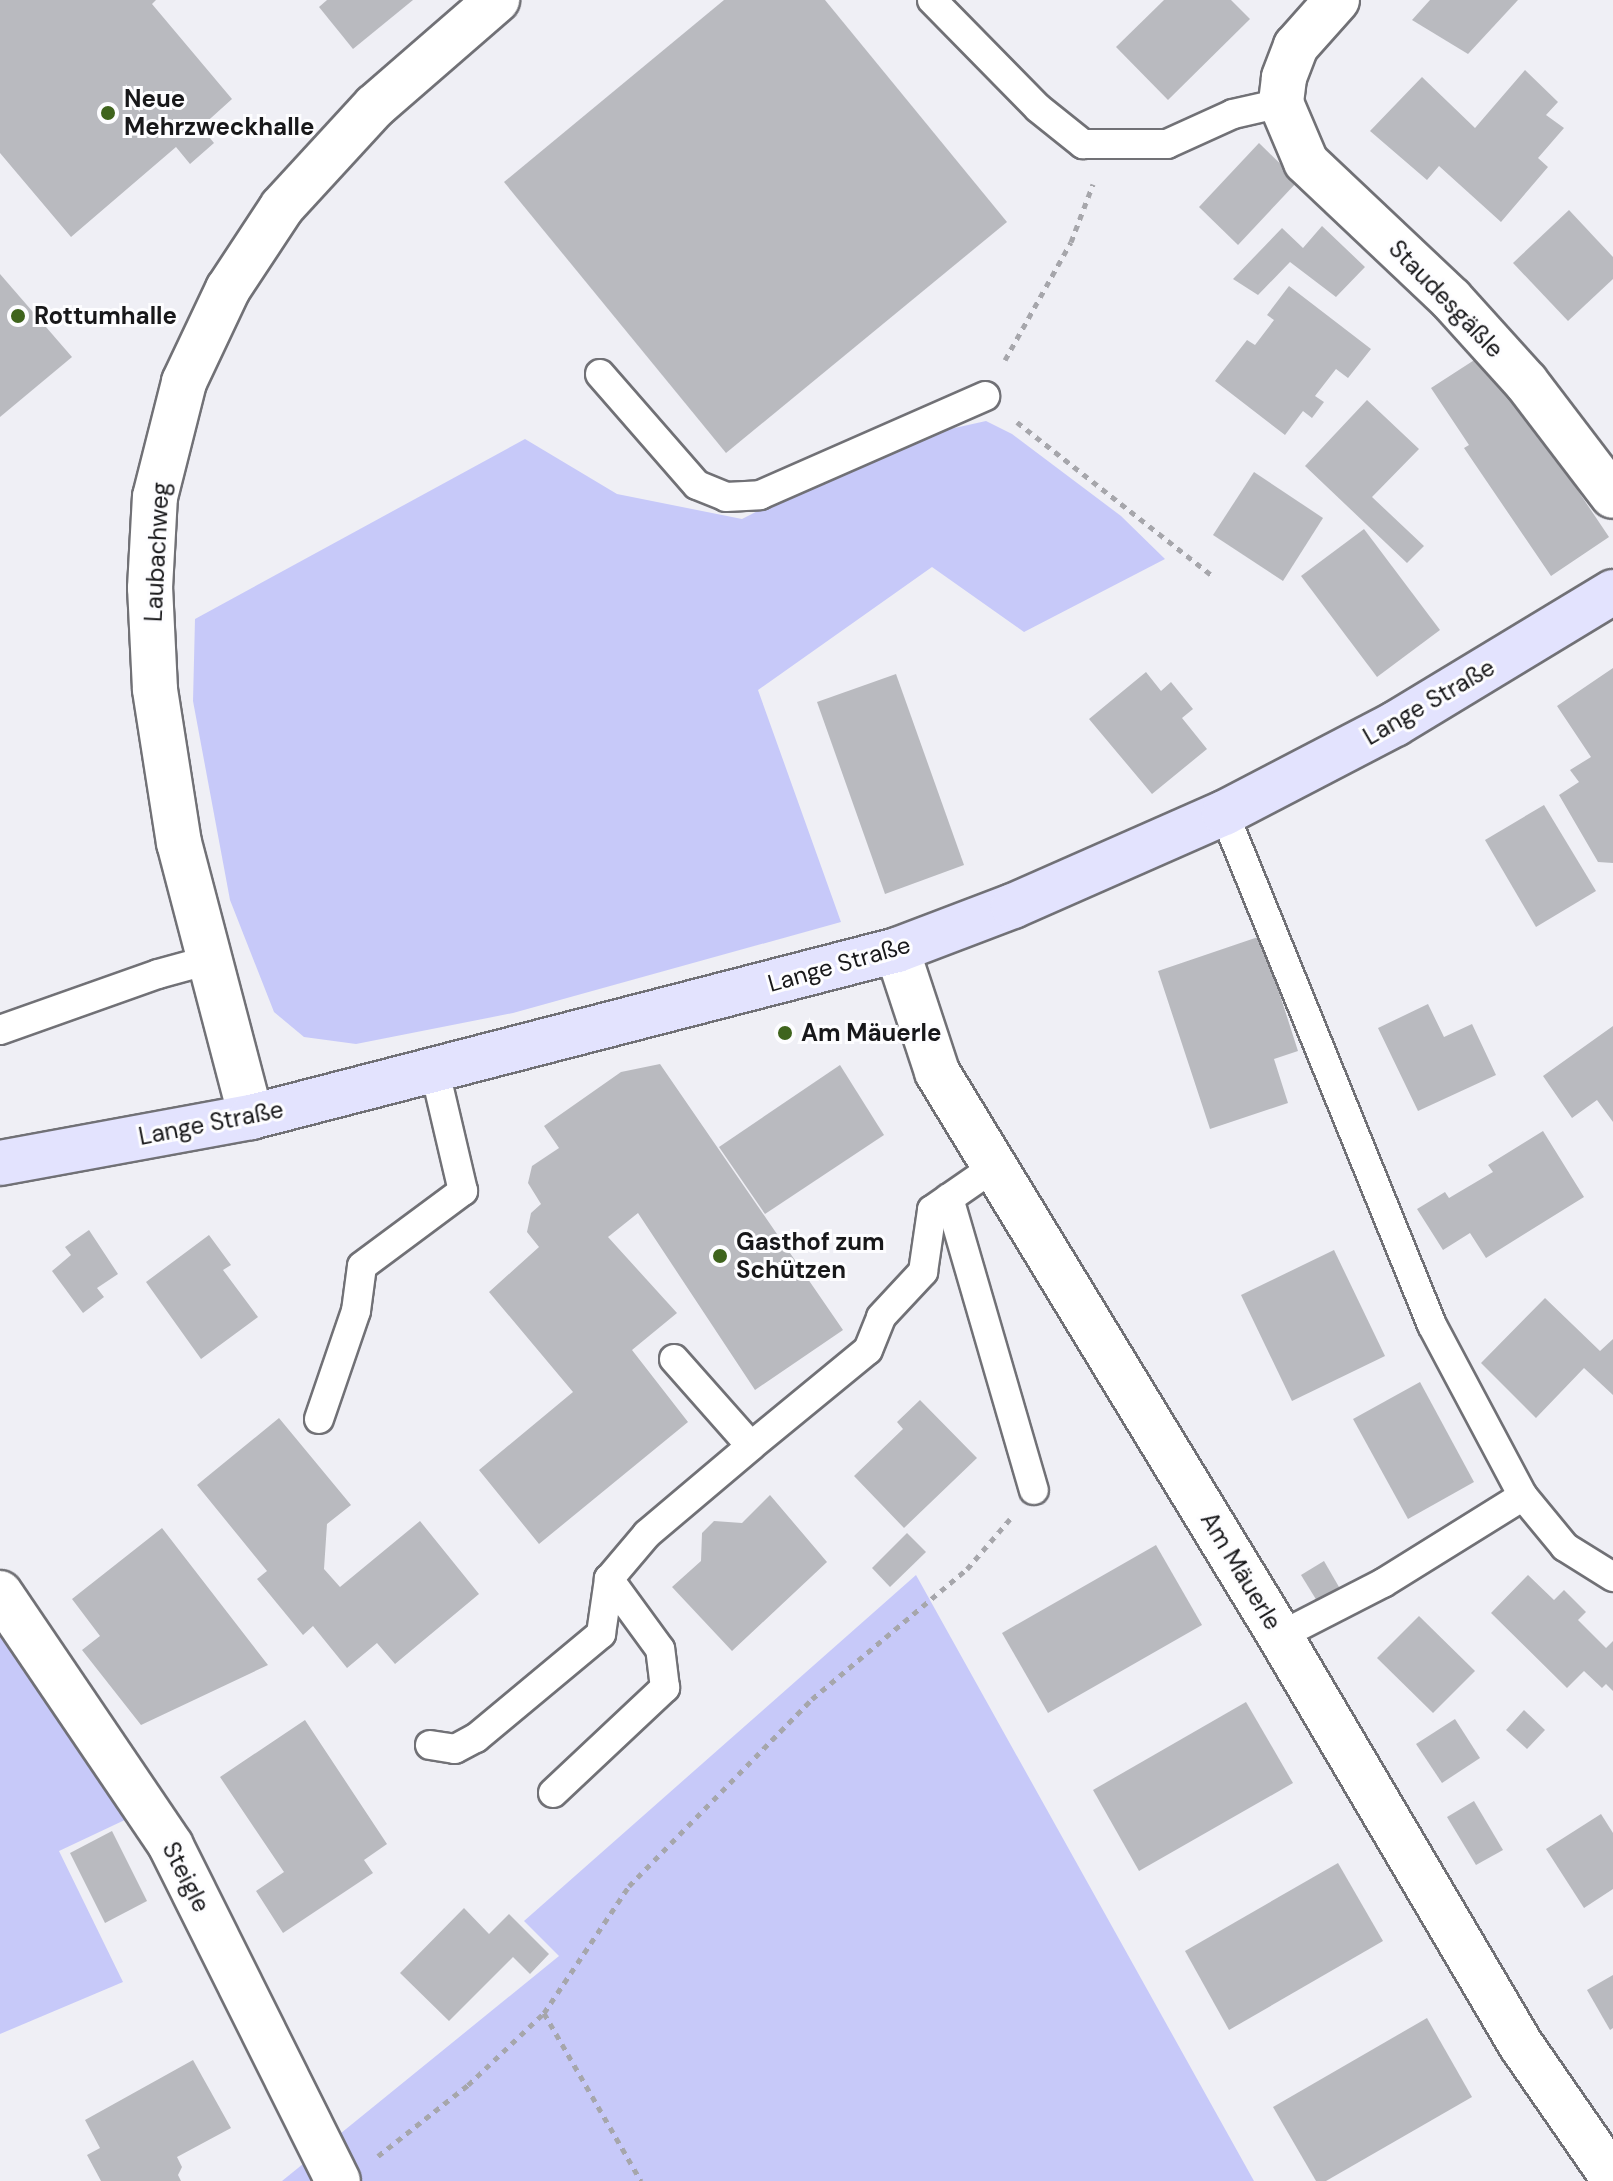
<!DOCTYPE html>
<meta charset="utf-8">
<style>
body{margin:0}
#map{position:relative;width:1613px;height:2181px;overflow:hidden;background:#efeff5;font-family:"DM Sans",sans-serif}
div>[style]{position:absolute}
.green>*{inset:0;background:#c7c9f9}
.building>*{inset:0;background:#b9babf}
.path>*{height:5px;margin-top:-2.5px;transform-origin:0;background:repeating-linear-gradient(90deg,#a6a6ab 0 6px,transparent 0 12px)}
.roads{filter:drop-shadow(2px 0 #717176) drop-shadow(-2px 0 #717176) drop-shadow(0 2px #717176) drop-shadow(0 -2px #717176)}
.lane>*{height:28px;margin:-14px;padding:0 14px;transform-origin:14px;border-radius:14px;background:#fff}
.street>*{height:44px;margin:-22px;padding:0 22px;transform-origin:22px;border-radius:22px;background:#fff}
.secondary>*{height:44px;margin:-22px;padding:0 22px;transform-origin:22px;border-radius:22px;background:#e3e3fe}
.dots>*{width:22px;height:22px;translate:-50% -50%;box-sizing:border-box;border:4px solid #fdfdff;border-radius:50%}
span{translate:-50% -50%;white-space:nowrap;text-align:center;line-height:1.15;-webkit-text-stroke:6px #fdfdff;paint-order:stroke}
.poi-label{font-size:24px;color:#18181a;font-weight:700}
.left{translate:0 -50%;text-align:left}
.street-label{font-size:24px;color:#18181a}
</style>
<div id="map">
<div class="green">
<i style="clip-path:polygon(986px 421px,1012px 434px,1121px 516px,1165px 559px,1024px 632px,932px 567px,758px 690px,841px 922px,513px 1013px,356px 1044px,304px 1037px,274px 1012px,230px 900px,193px 701px,195px 619px,525px 439px,617px 494px,742px 519px,797px 491px,941px 431px)"></i>
<i style="clip-path:polygon(916px 1575px,1254px 2181px,282px 2181px,559px 1956px,524px 1921px)"></i>
<i style="clip-path:polygon(0 1621px,129px 1818px,59px 1851px,123px 1982px,0 2034px)"></i>
</div>
<div class="building">
<i style="clip-path:polygon(0 0,156px 0,152px 4px,232px 99px,201px 127px,214px 143px,190px 164px,176px 147px,71px 237px,0 153px)"></i>
<i style="clip-path:polygon(327px 0,413px 0,353px 49px,319px 7px)"></i>
<i style="clip-path:polygon(724px 0,825px 0,1007px 222px,726px 453px,504px 182px)"></i>
<i style="clip-path:polygon(1164px 0,1231px 0,1250px 19px,1168px 100px,1116px 47px)"></i>
<i style="clip-path:polygon(1430px 0,1518px 0,1468px 54px,1412px 20px)"></i>
<i style="clip-path:polygon(1525px 70px,1558px 102px,1546px 115px,1564px 128px,1538px 158px,1548px 167px,1501px 222px,1439px 166px,1427px 180px,1370px 131px,1422px 77px,1475px 128px)"></i>
<i style="clip-path:polygon(1259px 143px,1298px 181px,1238px 245px,1199px 207px)"></i>
<i style="clip-path:polygon(1569px 210px,1613px 257px,1613px 279px,1568px 321px,1513px 263px)"></i>
<i style="clip-path:polygon(1322px 226px,1365px 267px,1336px 297px,1290px 262px,1258px 295px,1233px 279px,1282px 228px,1303px 248px)"></i>
<i style="clip-path:polygon(0 274px,72px 357px,0 417px)"></i>
<i style="clip-path:polygon(1289px 286px,1371px 349px,1348px 378px,1336px 369px,1315px 396px,1324px 402px,1312px 418px,1303px 411px,1285px 435px,1215px 381px,1247px 340px,1255px 345px,1274px 320px,1267px 315px)"></i>
<i style="clip-path:polygon(1479px 357px,1523px 409px,1609px 537px,1551px 576px,1464px 448px,1469px 445px,1431px 388px)"></i>
<i style="clip-path:polygon(1367px 400px,1419px 449px,1372px 497px,1424px 546px,1407px 563px,1305px 466px)"></i>
<i style="clip-path:polygon(1254px 472px,1323px 518px,1283px 581px,1213px 535px)"></i>
<i style="clip-path:polygon(1364px 529px,1440px 630px,1377px 677px,1301px 576px)"></i>
<i style="clip-path:polygon(1613px 668px,1613px 863px,1598px 862px,1559px 795px,1579px 782px,1570px 770px,1591px 757px,1557px 706px)"></i>
<i style="clip-path:polygon(1146px 672px,1161px 691px,1171px 682px,1193px 709px,1182px 718px,1207px 749px,1152px 794px,1089px 719px)"></i>
<i style="clip-path:polygon(896px 674px,964px 865px,885px 894px,817px 702px)"></i>
<i style="clip-path:polygon(1544px 805px,1596px 891px,1536px 927px,1485px 840px)"></i>
<i style="clip-path:polygon(1261px 936px,1298px 1051px,1274px 1059px,1288px 1103px,1210px 1129px,1158px 971px)"></i>
<i style="clip-path:polygon(1428px 1004px,1444px 1037px,1472px 1024px,1496px 1075px,1418px 1111px,1378px 1028px)"></i>
<i style="clip-path:polygon(1613px 1026px,1613px 1122px,1597px 1100px,1572px 1118px,1543px 1076px)"></i>
<i style="clip-path:polygon(660px 1064px,843px 1330px,755px 1390px,638px 1213px,608px 1237px,677px 1313px,632px 1350px,688px 1422px,539px 1544px,479px 1470px,573px 1392px,489px 1292px,539px 1247px,527px 1232px,531px 1213px,541px 1204px,528px 1183px,532px 1166px,559px 1148px,544px 1126px,621px 1072px)"></i>
<i style="clip-path:polygon(840px 1065px,884px 1135px,765px 1214px,719px 1147px)"></i>
<i style="clip-path:polygon(1543px 1131px,1584px 1197px,1486px 1258px,1470px 1233px,1443px 1250px,1417px 1209px,1445px 1192px,1449px 1198px,1493px 1172px,1488px 1165px)"></i>
<i style="clip-path:polygon(89px 1230px,118px 1274px,97px 1288px,104px 1297px,83px 1313px,52px 1271px,71px 1255px,65px 1247px)"></i>
<i style="clip-path:polygon(209px 1235px,231px 1265px,223px 1270px,258px 1317px,201px 1359px,146px 1282px)"></i>
<i style="clip-path:polygon(1334px 1250px,1385px 1356px,1292px 1401px,1241px 1295px)"></i>
<i style="clip-path:polygon(1545px 1298px,1600px 1351px,1613px 1339px,1613px 1395px,1584px 1368px,1536px 1418px,1481px 1363px)"></i>
<i style="clip-path:polygon(1420px 1382px,1474px 1482px,1408px 1519px,1353px 1419px)"></i>
<i style="clip-path:polygon(920px 1400px,977px 1458px,904px 1528px,854px 1476px,903px 1429px,897px 1422px)"></i>
<i style="clip-path:polygon(279px 1418px,351px 1505px,327px 1524px,324px 1569px,340px 1587px,420px 1521px,479px 1594px,395px 1664px,377px 1643px,347px 1668px,313px 1626px,303px 1635px,257px 1579px,267px 1571px,197px 1485px)"></i>
<i style="clip-path:polygon(770px 1495px,827px 1562px,732px 1651px,672px 1587px,701px 1561px,702px 1533px,714px 1521px,742px 1523px)"></i>
<i style="clip-path:polygon(162px 1528px,268px 1665px,141px 1725px,82px 1650px,100px 1636px,72px 1599px)"></i>
<i style="clip-path:polygon(907px 1533px,926px 1552px,890px 1587px,872px 1568px)"></i>
<i style="clip-path:polygon(1156px 1545px,1202px 1625px,1048px 1713px,1002px 1633px)"></i>
<i style="clip-path:polygon(1324px 1561px,1339px 1587px,1317px 1601px,1301px 1575px)"></i>
<i style="clip-path:polygon(1528px 1575px,1554px 1600px,1564px 1590px,1586px 1612px,1578px 1620px,1606px 1648px,1613px 1641px,1613px 1691px,1606px 1684px,1602px 1688px,1584px 1671px,1567px 1688px,1491px 1613px)"></i>
<i style="clip-path:polygon(1419px 1616px,1475px 1671px,1433px 1713px,1377px 1658px)"></i>
<i style="clip-path:polygon(1246px 1702px,1293px 1783px,1139px 1871px,1093px 1790px)"></i>
<i style="clip-path:polygon(1524px 1710px,1545px 1730px,1527px 1749px,1506px 1730px)"></i>
<i style="clip-path:polygon(1455px 1719px,1480px 1758px,1442px 1783px,1416px 1744px)"></i>
<i style="clip-path:polygon(305px 1720px,387px 1844px,364px 1860px,373px 1873px,283px 1933px,256px 1891px,284px 1872px,220px 1777px)"></i>
<i style="clip-path:polygon(1474px 1801px,1503px 1850px,1476px 1865px,1447px 1817px)"></i>
<i style="clip-path:polygon(1601px 1814px,1613px 1833px,1613px 1889px,1584px 1908px,1546px 1849px)"></i>
<i style="clip-path:polygon(112px 1831px,147px 1901px,105px 1923px,70px 1853px)"></i>
<i style="clip-path:polygon(1338px 1863px,1383px 1941px,1229px 2030px,1185px 1951px)"></i>
<i style="clip-path:polygon(464px 1908px,489px 1934px,509px 1914px,549px 1954px,530px 1974px,513px 1957px,449px 2021px,400px 1973px)"></i>
<i style="clip-path:polygon(1613px 1975px,1613px 2028px,1610px 2030px,1587px 1990px)"></i>
<i style="clip-path:polygon(1427px 2018px,1472px 2097px,1326px 2181px,1316px 2181px,1273px 2107px)"></i>
<i style="clip-path:polygon(193px 2060px,231px 2128px,177px 2157px,182px 2167px,178px 2175px,181px 2181px,101px 2181px,87px 2155px,100px 2148px,85px 2120px)"></i>
</div>
<div class="path">
<i style="left:1005px;top:360px;width:135px;rotate:-60.8deg"></i>
<i style="left:1071px;top:242px;width:62px;rotate:-69.2deg"></i>
<i style="left:1017px;top:422px;width:251px;rotate:38.2deg"></i>
<i style="left:544px;top:2013px;width:194px;rotate:60deg"></i>
<i style="left:378px;top:2156px;width:115px;rotate:-38.3deg"></i>
<i style="left:468px;top:2085px;width:105px;rotate:-43.5deg"></i>
<i style="left:544px;top:2013px;width:153px;rotate:-56.2deg"></i>
<i style="left:629px;top:1886px;width:262px;rotate:-45.6deg"></i>
<i style="left:812px;top:1699px;width:202px;rotate:-40deg"></i>
<i style="left:967px;top:1569px;width:66px;rotate:-49.3deg"></i>
</div>
<div class="roads">
<div class="lane">
<i style="left:932px;top:0;width:151px;rotate:45.5deg"></i>
<i style="left:1038px;top:108px;width:58px;rotate:38.7deg"></i>
<i style="left:1083px;top:144px;width:84px"></i>
<i style="left:1167px;top:144px;width:72px;rotate:-24.4deg"></i>
<i style="left:1233px;top:114px;width:49px;rotate:-12.9deg"></i>
<i style="left:600px;top:374px;width:147px;rotate:48.9deg"></i>
<i style="left:697px;top:485px;width:31px;rotate:22deg"></i>
<i style="left:726px;top:497px;width:34px;rotate:-3deg"></i>
<i style="left:760px;top:495px;width:246px;rotate:-23.7deg"></i>
<i style="left:1224px;top:813px;width:553px;rotate:67.89deg"></i>
<i style="left:1432px;top:1325px;width:194px;rotate:62deg"></i>
<i style="left:1523px;top:1496px;width:165px;rotate:148.1deg"></i>
<i style="left:1383px;top:1583px;width:116px;rotate:152.8deg"></i>
<i style="left:0;top:1030px;width:168px;rotate:-19.5deg"></i>
<i style="left:158px;top:974px;width:53px;rotate:-15.4deg"></i>
<i style="left:949px;top:1198px;width:304px;rotate:73.8deg"></i>
<i style="left:674px;top:1359px;width:116px;rotate:48.5deg"></i>
<i style="left:751px;top:1446px;width:151px;rotate:-39.4deg"></i>
<i style="left:868px;top:1350px;width:35px;rotate:-68deg"></i>
<i style="left:881px;top:1317px;width:62px;rotate:-47deg"></i>
<i style="left:923px;top:1272px;width:63px;rotate:-81.7deg"></i>
<i style="left:932px;top:1210px;width:79px;rotate:-34.7deg"></i>
<i style="left:319px;top:1419px;width:114px;rotate:-71.1deg"></i>
<i style="left:356px;top:1311px;width:45px;rotate:-82.4deg"></i>
<i style="left:362px;top:1266px;width:126px;rotate:-36.6deg"></i>
<i style="left:463px;top:1191px;width:122px;rotate:-103.2deg"></i>
<i style="left:1523px;top:1496px;width:66px;rotate:50.5deg"></i>
<i style="left:1565px;top:1547px;width:57px;rotate:32deg"></i>
<i style="left:430px;top:1745px;width:25px;rotate:9deg"></i>
<i style="left:455px;top:1749px;width:24px;rotate:-28deg"></i>
<i style="left:476px;top:1738px;width:163px;rotate:-39.8deg"></i>
<i style="left:601px;top:1634px;width:56px;rotate:-81.7deg"></i>
<i style="left:609px;top:1579px;width:59px;rotate:-49.8deg"></i>
<i style="left:647px;top:1534px;width:136px;rotate:-40.2deg"></i>
<i style="left:553px;top:1793px;width:154px;rotate:-43.2deg"></i>
<i style="left:665px;top:1688px;width:39px;rotate:-97deg"></i>
<i style="left:660px;top:1649px;width:87px;rotate:-126.1deg"></i>
</div>
<div class="street">
<i style="left:1337px;top:0;width:62px;rotate:131.7deg"></i>
<i style="left:1296px;top:46px;width:34px;rotate:111deg"></i>
<i style="left:1284px;top:78px;width:25px;rotate:97deg"></i>
<i style="left:1281px;top:103px;width:64px;rotate:67deg"></i>
<i style="left:1306px;top:162px;width:199px;rotate:43.4deg"></i>
<i style="left:1451px;top:299px;width:112px;rotate:47.9deg"></i>
<i style="left:1526px;top:382px;width:143px;rotate:52.7deg"></i>
<i style="left:897px;top:950px;width:128px;rotate:71.8deg"></i>
<i style="left:937px;top:1072px;width:660px;rotate:58.69deg"></i>
<i style="left:1280px;top:1636px;width:475px;rotate:59.5deg"></i>
<i style="left:1521px;top:2045px;width:162px;rotate:55.3deg"></i>
<i style="left:251px;top:1117px;width:283px;rotate:-104.7deg"></i>
<i style="left:179px;top:843px;width:156px;rotate:-98.9deg"></i>
<i style="left:155px;top:689px;width:101px;rotate:-92.8deg"></i>
<i style="left:150px;top:588px;width:91px;rotate:-86.9deg"></i>
<i style="left:155px;top:497px;width:119px;rotate:-75.8deg"></i>
<i style="left:184px;top:382px;width:103px;rotate:-64.7deg"></i>
<i style="left:228px;top:289px;width:98px;rotate:-56.6deg"></i>
<i style="left:282px;top:207px;width:137px;rotate:-47.4deg"></i>
<i style="left:375px;top:106px;width:162px;rotate:-41deg"></i>
<i style="left:0;top:1593px;width:305px;rotate:55.9deg"></i>
<i style="left:171px;top:1846px;width:374px;rotate:63.5deg"></i>
</div>
<div class="secondary">
<i style="left:0;top:1163px;width:255px;rotate:-10.4deg"></i>
<i style="left:251px;top:1117px;width:667px;rotate:-14.49deg"></i>
<i style="left:897px;top:950px;width:124px;rotate:-20.8deg"></i>
<i style="left:1013px;top:906px;width:231px;rotate:-23.8deg"></i>
<i style="left:1224px;top:813px;width:193px;rotate:-27.5deg"></i>
<i style="left:1395px;top:724px;width:255px;rotate:-31.2deg"></i>
</div>
</div>
<div class="dots">
<i style="left:108px;top:113px;background:#3f641d"></i>
<i style="left:18px;top:316px;background:#3f641d"></i>
<i style="left:785px;top:1033px;background:#3f641d"></i>
<i style="left:720px;top:1256px;background:#3f641d"></i>
</div>
<div class="poi-label">
<span class="left" style="left:124px;top:113px">Neue<br>Mehrzweckhalle</span>
<span class="left" style="left:34px;top:316px">Rottumhalle</span>
<span class="left" style="left:801px;top:1033px">Am Mäuerle</span>
<span class="left" style="left:736px;top:1256px">Gasthof zum<br>Schützen</span>
</div>
<div class="street-label">
<span style="left:1446px;top:299px;rotate:46deg">Staudesgäßle</span>
<span style="left:157px;top:552px;rotate:-87deg">Laubachweg</span>
<span style="left:1429px;top:702px;rotate:-30deg">Lange Straße</span>
<span style="left:839px;top:964px;rotate:-16deg">Lange Straße</span>
<span style="left:211px;top:1123px;rotate:-11deg">Lange Straße</span>
<span style="left:1241px;top:1571px;rotate:59deg">Am Mäuerle</span>
<span style="left:186px;top:1877px;rotate:63deg">Steigle</span>
</div>
</div>
